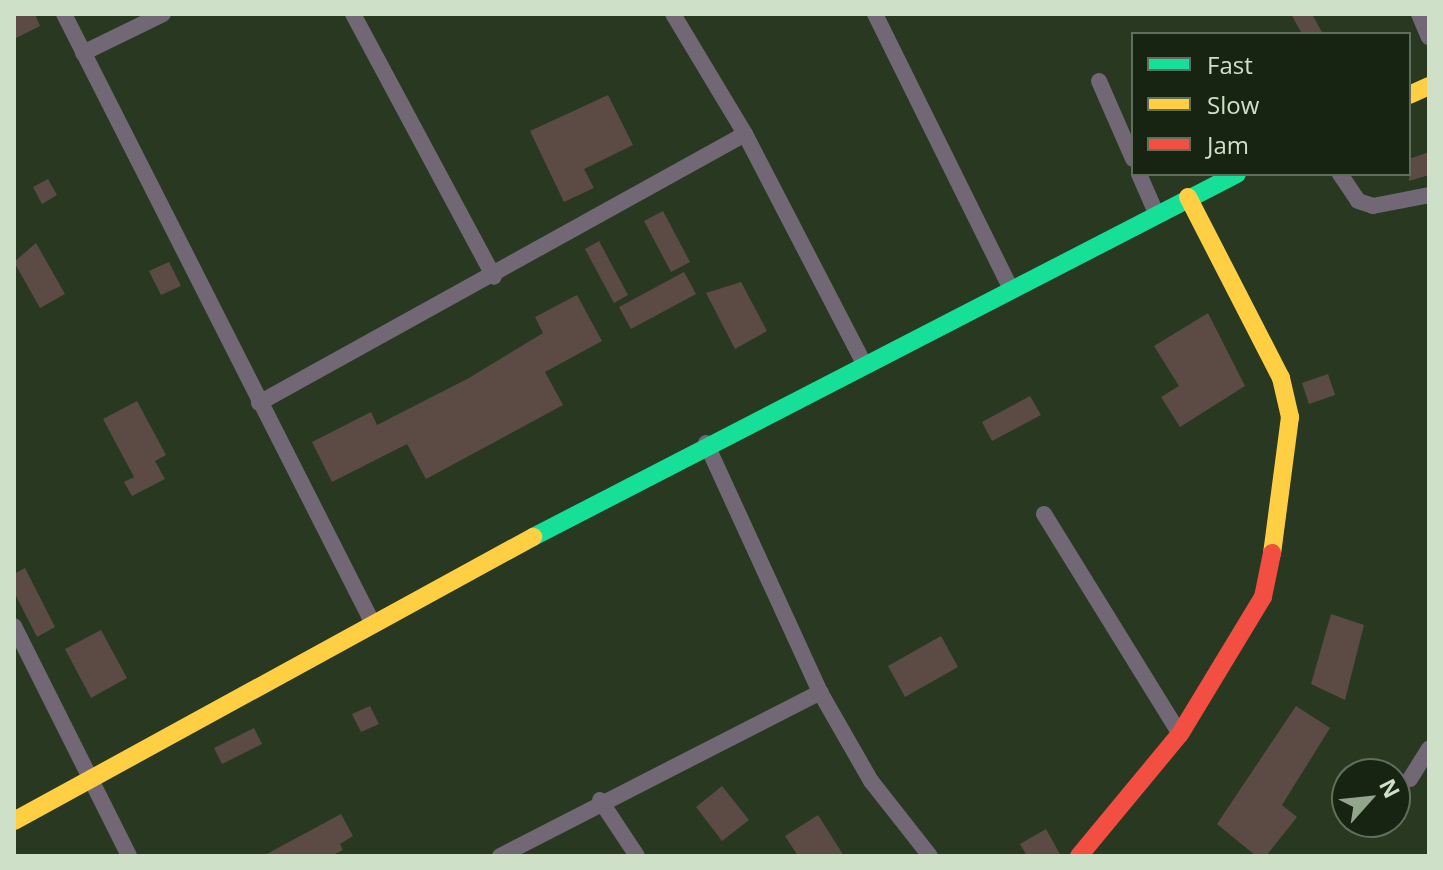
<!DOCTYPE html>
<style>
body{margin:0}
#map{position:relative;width:1443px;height:870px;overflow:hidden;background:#283821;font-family:"Open Sans",sans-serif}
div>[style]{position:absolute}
.building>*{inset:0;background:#5c4b44}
.street>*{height:16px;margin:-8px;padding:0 8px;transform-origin:8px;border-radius:8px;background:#726875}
.fast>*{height:18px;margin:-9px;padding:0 9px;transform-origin:9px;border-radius:9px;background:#16e098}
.slow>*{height:18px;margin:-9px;padding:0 9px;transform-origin:9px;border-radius:9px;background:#ffcf43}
.jam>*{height:18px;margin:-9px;padding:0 9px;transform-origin:9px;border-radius:9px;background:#f24e42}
span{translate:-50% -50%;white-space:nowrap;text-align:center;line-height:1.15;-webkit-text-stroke:8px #172412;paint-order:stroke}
.frame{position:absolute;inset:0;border:16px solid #cee0c8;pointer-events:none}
.legend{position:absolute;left:1131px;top:32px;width:280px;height:144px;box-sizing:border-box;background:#172412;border:2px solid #606f5b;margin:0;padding:10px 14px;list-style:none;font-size:24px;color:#cee0c8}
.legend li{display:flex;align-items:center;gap:16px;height:40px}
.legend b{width:40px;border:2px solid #606f5b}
.north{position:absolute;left:1331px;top:758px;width:80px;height:80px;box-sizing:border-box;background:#172412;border:2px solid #606f5b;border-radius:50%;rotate:63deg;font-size:22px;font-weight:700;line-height:32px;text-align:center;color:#cee0c8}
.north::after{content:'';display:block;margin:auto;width:28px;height:36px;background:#94a58e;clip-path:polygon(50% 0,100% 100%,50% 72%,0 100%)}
</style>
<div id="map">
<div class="building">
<i style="clip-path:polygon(14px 14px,35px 14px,40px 26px,14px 39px)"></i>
<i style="clip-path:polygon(1291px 14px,1312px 14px,1323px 34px,1302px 34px)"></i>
<i style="clip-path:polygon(608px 95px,633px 145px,584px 169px,594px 188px,564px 202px,530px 131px)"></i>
<i style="clip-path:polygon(1429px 152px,1429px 175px,1409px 181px,1409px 159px)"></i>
<i style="clip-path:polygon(48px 179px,57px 195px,42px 204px,33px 187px)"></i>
<i style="clip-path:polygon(663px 211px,690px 262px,671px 272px,644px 221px)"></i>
<i style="clip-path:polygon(599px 241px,628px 295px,614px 303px,585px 249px)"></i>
<i style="clip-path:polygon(36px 243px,65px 294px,40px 308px,14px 262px)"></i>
<i style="clip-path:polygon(169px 262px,181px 286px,161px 295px,149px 271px)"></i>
<i style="clip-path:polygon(684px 272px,696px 294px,631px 329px,619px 307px)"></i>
<i style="clip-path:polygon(741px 282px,767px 331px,735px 349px,706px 293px)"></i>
<i style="clip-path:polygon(577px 295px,602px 341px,545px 372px,563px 405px,426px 479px,407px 444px,332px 482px,312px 442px,371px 412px,377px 425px,469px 378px,543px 333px,535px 317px)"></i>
<i style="clip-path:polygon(1208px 313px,1245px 386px,1180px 427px,1161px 397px,1179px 386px,1154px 346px)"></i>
<i style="clip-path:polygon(1328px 374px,1335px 395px,1309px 404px,1302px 383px)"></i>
<i style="clip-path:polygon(1030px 396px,1041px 415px,992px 441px,982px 422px)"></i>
<i style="clip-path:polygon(137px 401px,166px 455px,155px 461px,165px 479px,132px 496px,124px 482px,134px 477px,103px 419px)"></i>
<i style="clip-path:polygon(25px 568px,55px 627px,37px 637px,14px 592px,14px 574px)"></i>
<i style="clip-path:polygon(1331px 614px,1364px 625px,1345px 700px,1311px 684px)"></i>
<i style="clip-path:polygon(101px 630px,127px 678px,91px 698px,65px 649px)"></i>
<i style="clip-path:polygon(941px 636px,958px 667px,905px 697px,888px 666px)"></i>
<i style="clip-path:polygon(370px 706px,379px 724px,361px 732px,352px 714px)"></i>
<i style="clip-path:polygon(1296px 706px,1330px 728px,1282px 805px,1297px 817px,1266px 856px,1256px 856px,1217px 824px)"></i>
<i style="clip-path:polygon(254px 728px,262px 744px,222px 764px,214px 748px)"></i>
<i style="clip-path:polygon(722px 786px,749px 820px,722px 841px,696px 807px)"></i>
<i style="clip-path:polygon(341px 814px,353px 836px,340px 844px,343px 850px,331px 856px,263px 856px)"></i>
<i style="clip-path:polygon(818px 815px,844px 856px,798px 856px,785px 836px)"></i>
<i style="clip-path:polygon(1046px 829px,1061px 856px,1027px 856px,1020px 844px)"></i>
</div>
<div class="street">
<i style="left:64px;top:14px;width:679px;rotate:63.13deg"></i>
<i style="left:353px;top:14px;width:298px;rotate:61.8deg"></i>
<i style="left:673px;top:14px;width:140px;rotate:59deg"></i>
<i style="left:745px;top:134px;width:257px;rotate:62.6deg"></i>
<i style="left:875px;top:14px;width:302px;rotate:63.7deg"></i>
<i style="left:1419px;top:14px;width:25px;rotate:67deg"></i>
<i style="left:83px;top:53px;width:89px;rotate:-26deg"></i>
<i style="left:1099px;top:81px;width:85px;rotate:66.4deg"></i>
<i style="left:1139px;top:174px;width:43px;rotate:66.4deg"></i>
<i style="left:1340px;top:174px;width:32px;rotate:56deg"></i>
<i style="left:1358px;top:201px;width:16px;rotate:18deg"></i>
<i style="left:1373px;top:206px;width:57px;rotate:-11.1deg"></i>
<i style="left:259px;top:403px;width:555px;rotate:-28.96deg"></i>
<i style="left:706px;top:443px;width:274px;rotate:65.4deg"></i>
<i style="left:820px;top:692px;width:103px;rotate:60.2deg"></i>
<i style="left:871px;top:781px;width:95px;rotate:51.8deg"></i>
<i style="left:1044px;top:514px;width:259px;rotate:58.3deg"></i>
<i style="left:14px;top:626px;width:257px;rotate:63.4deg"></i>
<i style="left:1410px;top:779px;width:36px;rotate:-58deg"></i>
<i style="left:600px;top:800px;width:67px;rotate:56.5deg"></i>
<i style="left:500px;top:856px;width:360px;rotate:-27.1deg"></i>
</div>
<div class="fast">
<i style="left:533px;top:537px;width:792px;rotate:-27.28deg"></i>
</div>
<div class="slow">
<i style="left:1409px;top:95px;width:22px;rotate:-24deg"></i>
<i style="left:1188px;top:197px;width:203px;rotate:62.8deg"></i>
<i style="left:1281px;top:378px;width:40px;rotate:77deg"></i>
<i style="left:1290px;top:417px;width:137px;rotate:97.5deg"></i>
<i style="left:14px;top:821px;width:592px;rotate:-28.69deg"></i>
</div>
<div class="jam">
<i style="left:1079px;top:856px;width:158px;rotate:-50.4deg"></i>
<i style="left:1180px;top:734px;width:160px;rotate:-58.8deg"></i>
<i style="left:1263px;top:597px;width:45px;rotate:-78.4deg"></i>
</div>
<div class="frame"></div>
<ul class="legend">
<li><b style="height:10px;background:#16e098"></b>Fast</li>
<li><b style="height:10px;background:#ffcf43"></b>Slow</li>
<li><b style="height:10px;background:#f24e42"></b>Jam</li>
</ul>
<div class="north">N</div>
</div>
